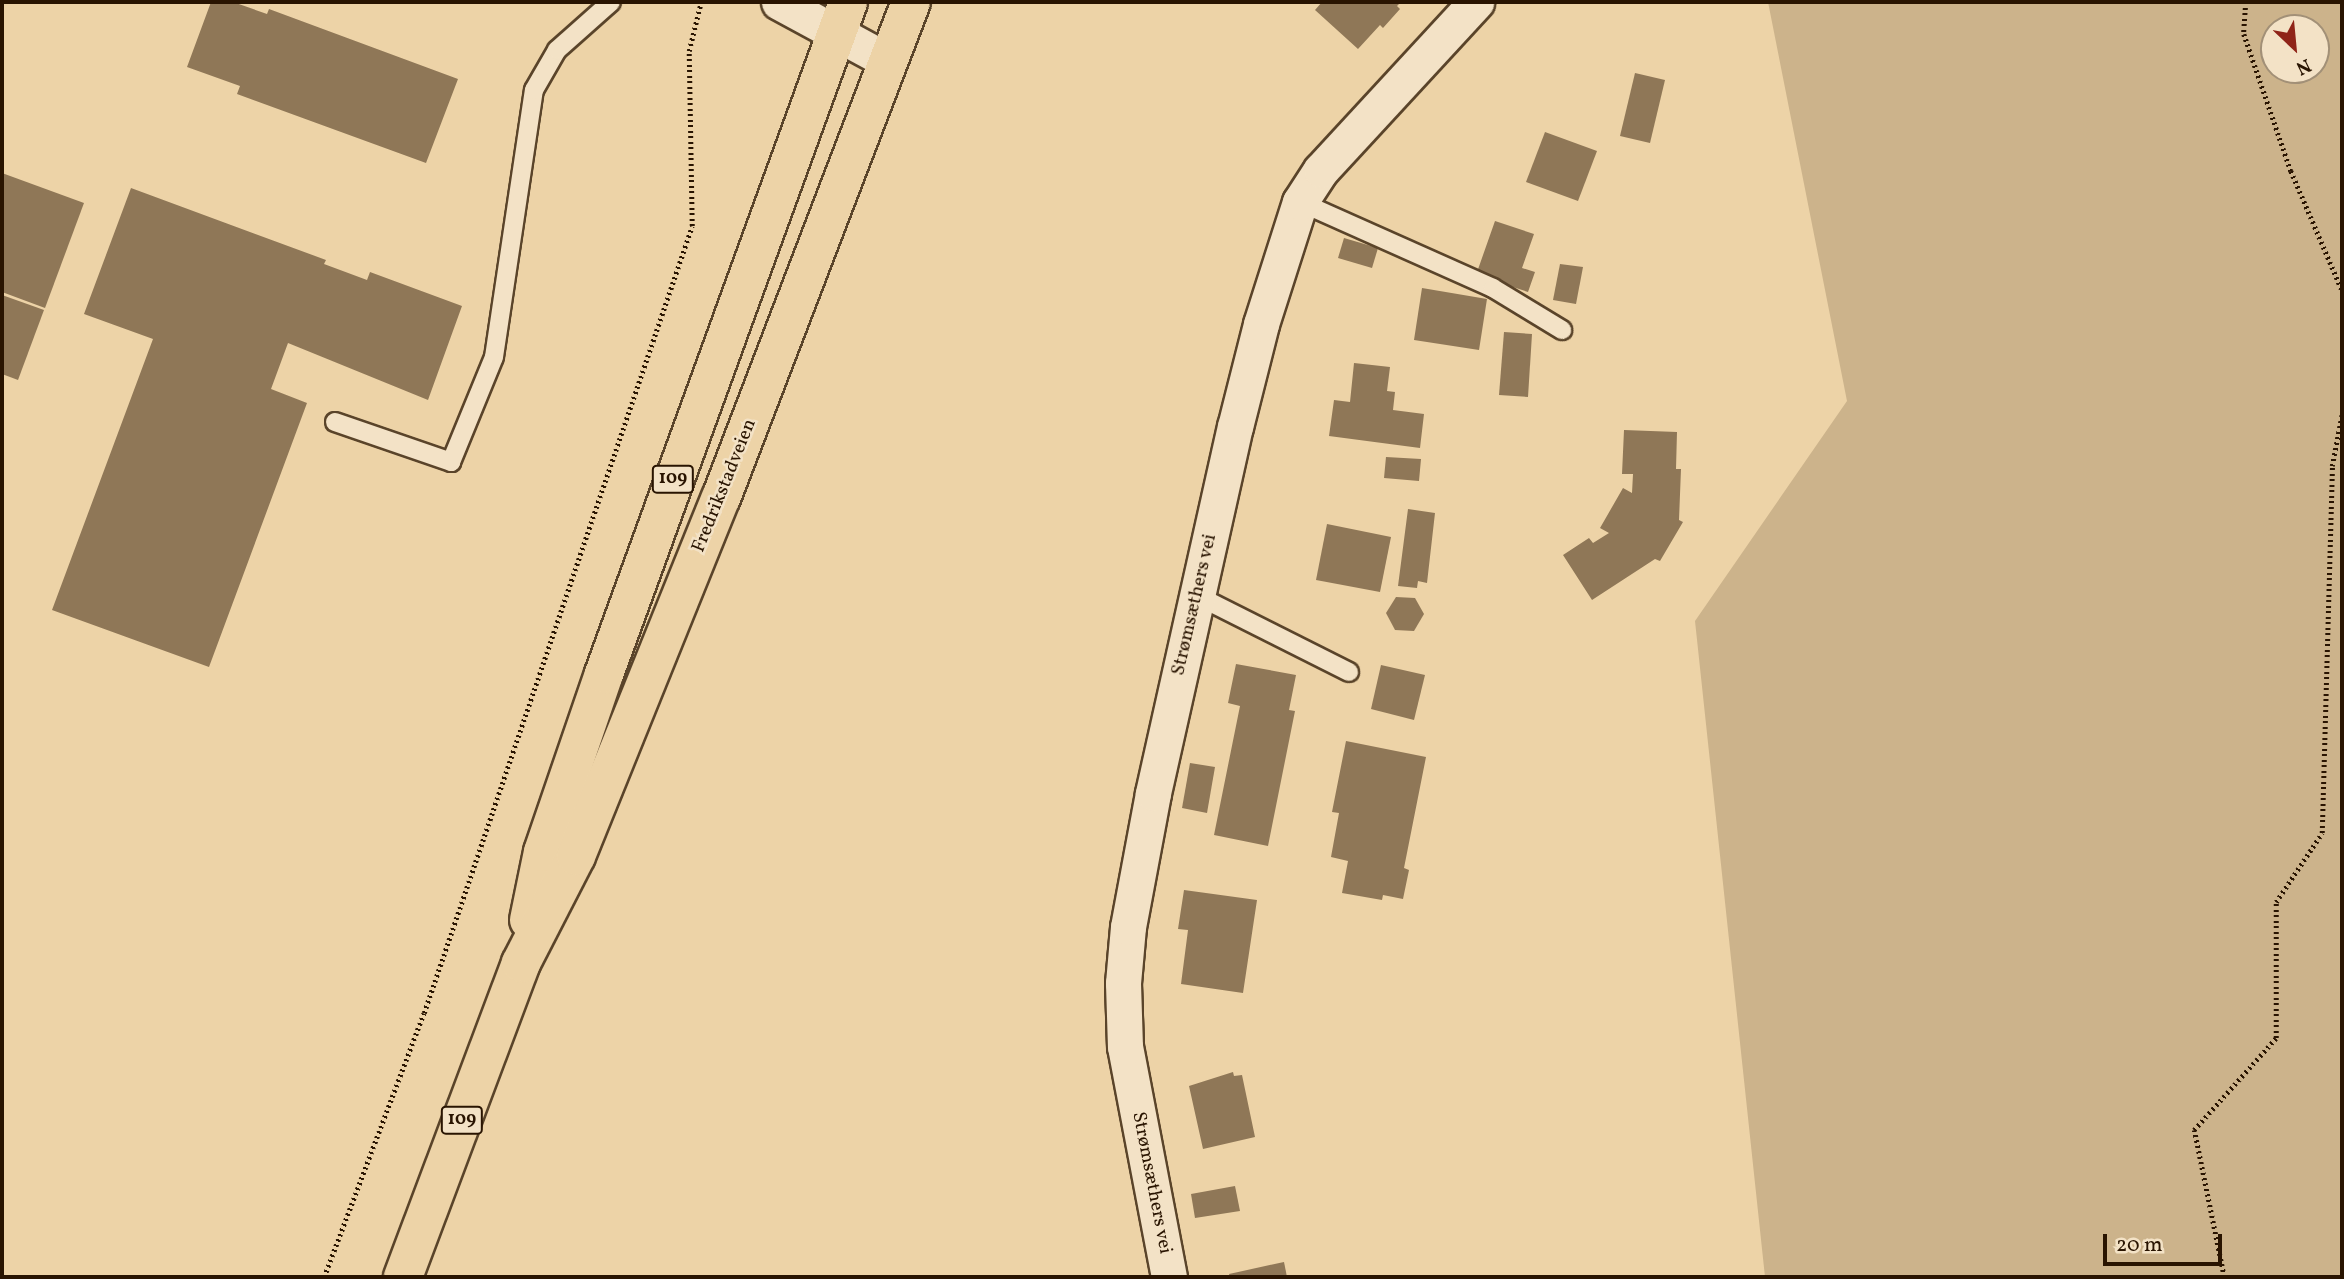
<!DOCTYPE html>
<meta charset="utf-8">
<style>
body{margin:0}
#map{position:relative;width:2344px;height:1279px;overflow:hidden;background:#edd3a7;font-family:Vollkorn,serif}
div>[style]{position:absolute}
.green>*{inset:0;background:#ccb38b}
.building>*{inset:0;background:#8f7757}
.path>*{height:4.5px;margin-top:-2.25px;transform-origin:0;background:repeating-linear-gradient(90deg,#291401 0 2px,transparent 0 5.5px)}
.roads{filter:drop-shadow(2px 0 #5a442a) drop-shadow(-2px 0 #5a442a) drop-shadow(0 2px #5a442a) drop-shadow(0 -2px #5a442a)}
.lane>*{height:18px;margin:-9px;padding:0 9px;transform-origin:9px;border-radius:9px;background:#f3e2c6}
.street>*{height:35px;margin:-17.5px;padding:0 17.5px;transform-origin:17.5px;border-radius:17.5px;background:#f3e2c6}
.primary>*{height:38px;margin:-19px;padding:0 19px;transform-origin:19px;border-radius:19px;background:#edd3a7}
span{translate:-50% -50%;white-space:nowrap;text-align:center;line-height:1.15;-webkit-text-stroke:5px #f3e2c6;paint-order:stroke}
.shield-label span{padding:2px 5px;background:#f3e2c6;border:2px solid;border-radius:5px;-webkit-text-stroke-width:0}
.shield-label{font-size:18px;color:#291401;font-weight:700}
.street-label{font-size:19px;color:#291401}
.frame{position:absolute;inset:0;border:4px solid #291401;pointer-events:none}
.north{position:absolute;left:2260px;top:14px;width:70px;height:70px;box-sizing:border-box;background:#f3e2c6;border:2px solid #a29077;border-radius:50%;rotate:154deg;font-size:19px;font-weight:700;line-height:28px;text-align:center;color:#291401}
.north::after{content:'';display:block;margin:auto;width:24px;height:32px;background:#8f2418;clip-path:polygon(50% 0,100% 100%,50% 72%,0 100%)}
.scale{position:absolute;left:2103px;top:1234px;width:119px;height:32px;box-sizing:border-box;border:4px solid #291401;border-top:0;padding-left:9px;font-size:21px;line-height:24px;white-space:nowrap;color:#291401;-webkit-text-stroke:5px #f3e2c6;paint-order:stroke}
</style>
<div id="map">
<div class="green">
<i style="clip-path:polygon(evenodd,1768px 2px,2342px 2px,2342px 1277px,1765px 1277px,1695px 621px,1847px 401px,1768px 2px,2274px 28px,2316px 28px,2316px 70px,2274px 70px,2274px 28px)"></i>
</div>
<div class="building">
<i style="clip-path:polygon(211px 2px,233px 2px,267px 14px,269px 9px,458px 79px,426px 163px,237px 94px,240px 86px,187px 67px)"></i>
<i style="clip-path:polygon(1322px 2px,1401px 2px,1397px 6px,1400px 9px,1383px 28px,1380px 25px,1358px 49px,1315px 10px)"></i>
<i style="clip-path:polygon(1635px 73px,1665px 80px,1650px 143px,1620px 136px)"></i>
<i style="clip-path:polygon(1545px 132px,1597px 151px,1578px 201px,1526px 182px)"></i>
<i style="clip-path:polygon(2px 173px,84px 203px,45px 308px,2px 292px)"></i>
<i style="clip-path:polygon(131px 188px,326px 260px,324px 264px,367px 280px,370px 272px,462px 306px,428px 400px,288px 343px,271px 389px,307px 403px,209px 667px,52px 610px,153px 339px,84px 314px)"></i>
<i style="clip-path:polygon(1495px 221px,1534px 234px,1522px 268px,1535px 272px,1528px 292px,1476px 275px)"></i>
<i style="clip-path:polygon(1344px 238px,1378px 248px,1372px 268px,1338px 258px)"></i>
<i style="clip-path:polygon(1560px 264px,1583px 267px,1576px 304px,1553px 300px)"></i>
<i style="clip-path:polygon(1422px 288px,1487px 299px,1479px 350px,1414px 340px)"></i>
<i style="clip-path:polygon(2px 295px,44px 310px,18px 380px,2px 374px)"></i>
<i style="clip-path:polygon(1504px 332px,1532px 334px,1528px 397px,1499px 395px)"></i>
<i style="clip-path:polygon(1354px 363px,1390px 367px,1387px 391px,1395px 392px,1393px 410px,1424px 414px,1420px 448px,1329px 436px,1334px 400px,1350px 402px)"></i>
<i style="clip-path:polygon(1624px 430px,1677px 432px,1676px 469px,1681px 469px,1679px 520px,1683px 522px,1660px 561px,1655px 559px,1592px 600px,1563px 555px,1589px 538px,1593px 543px,1609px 533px,1600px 528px,1623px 488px,1632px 493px,1633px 474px,1622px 474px)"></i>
<i style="clip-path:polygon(1386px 457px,1421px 459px,1419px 481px,1384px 478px)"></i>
<i style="clip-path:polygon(1408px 509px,1435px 513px,1427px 583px,1418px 581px,1417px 588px,1398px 586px)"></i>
<i style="clip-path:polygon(1327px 524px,1391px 537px,1380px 592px,1316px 580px)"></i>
<i style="clip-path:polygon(1396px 597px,1415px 598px,1424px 614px,1414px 631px,1395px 630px,1386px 613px)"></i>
<i style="clip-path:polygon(1236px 664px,1296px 675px,1289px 710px,1295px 711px,1268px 846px,1214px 835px,1240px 706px,1228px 703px)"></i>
<i style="clip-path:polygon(1381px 665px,1425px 675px,1414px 720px,1371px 709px)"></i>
<i style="clip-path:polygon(1346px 741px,1426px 757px,1404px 868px,1409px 870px,1403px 899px,1383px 895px,1382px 900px,1342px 893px,1348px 861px,1331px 857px,1339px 813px,1332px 812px)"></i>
<i style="clip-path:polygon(1190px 763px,1215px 767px,1207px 813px,1182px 808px)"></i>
<i style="clip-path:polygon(1184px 890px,1257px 900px,1243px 993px,1181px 984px,1188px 930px,1178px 929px)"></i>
<i style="clip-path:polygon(1233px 1072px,1234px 1076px,1242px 1075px,1255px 1137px,1203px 1149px,1189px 1086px)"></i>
<i style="clip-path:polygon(1235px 1186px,1240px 1211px,1195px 1218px,1191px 1194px)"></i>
<i style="clip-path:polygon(1284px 1262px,1287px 1277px,1230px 1277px,1229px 1274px)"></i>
</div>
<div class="path">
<i style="left:2246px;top:2px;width:32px;rotate:94deg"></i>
<i style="left:2244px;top:34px;width:145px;rotate:71.1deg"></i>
<i style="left:2291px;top:171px;width:129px;rotate:66.8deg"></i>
<i style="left:324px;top:1277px;width:282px;rotate:-69.3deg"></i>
<i style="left:424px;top:1013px;width:831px;rotate:-71.19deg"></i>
<i style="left:692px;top:226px;width:175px;rotate:-91deg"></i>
<i style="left:689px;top:51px;width:50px;rotate:-76.2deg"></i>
<i style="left:2224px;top:1277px;width:150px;rotate:-101.5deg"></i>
<i style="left:2194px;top:1130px;width:123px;rotate:-48.3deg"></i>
<i style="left:2276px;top:1038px;width:136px;rotate:-90deg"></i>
<i style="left:2276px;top:902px;width:83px;rotate:-56.3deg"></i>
<i style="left:2322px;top:833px;width:367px;rotate:-88.4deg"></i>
<i style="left:2332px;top:466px;width:53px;rotate:-79.1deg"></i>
</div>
<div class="roads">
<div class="lane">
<i style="left:1300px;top:202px;width:211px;rotate:24deg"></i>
<i style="left:1493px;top:288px;width:81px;rotate:31.3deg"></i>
<i style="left:335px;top:422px;width:123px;rotate:19deg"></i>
<i style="left:451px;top:462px;width:113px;rotate:-67.7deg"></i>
<i style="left:494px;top:357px;width:270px;rotate:-81.5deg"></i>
<i style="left:534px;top:90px;width:46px;rotate:-60.1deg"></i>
<i style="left:557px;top:50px;width:72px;rotate:-41.6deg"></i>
<i style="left:1198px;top:596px;width:169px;rotate:26.7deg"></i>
</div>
<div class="street">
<i style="left:779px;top:2px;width:124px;rotate:28.4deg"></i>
<i style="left:1169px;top:1277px;width:234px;rotate:-100.8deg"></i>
<i style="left:1125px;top:1047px;width:64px;rotate:-91.8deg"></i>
<i style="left:1123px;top:983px;width:56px;rotate:-84.9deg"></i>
<i style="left:1128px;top:927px;width:136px;rotate:-79.4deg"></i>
<i style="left:1153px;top:793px;width:375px;rotate:-77.4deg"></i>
<i style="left:1235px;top:427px;width:106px;rotate:-75.8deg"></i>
<i style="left:1261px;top:324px;width:128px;rotate:-72.3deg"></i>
<i style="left:1300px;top:202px;width:38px;rotate:-57deg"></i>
<i style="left:1321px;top:170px;width:229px;rotate:-47.3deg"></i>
</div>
<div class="primary">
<i style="left:529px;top:920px;width:69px;rotate:-78.4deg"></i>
<i style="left:543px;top:852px;width:188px;rotate:-71.1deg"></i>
<i style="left:604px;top:674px;width:715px;rotate:-70.04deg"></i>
<i style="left:403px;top:1277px;width:335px;rotate:-69.4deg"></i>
<i style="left:521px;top:963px;width:120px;rotate:-62.8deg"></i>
<i style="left:576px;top:856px;width:386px;rotate:-68deg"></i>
<i style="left:721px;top:498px;width:531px;rotate:-69.04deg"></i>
</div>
</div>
<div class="shield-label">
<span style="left:673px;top:479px">109</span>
<span style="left:462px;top:1120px">109</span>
</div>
<div class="street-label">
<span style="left:725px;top:486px;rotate:-68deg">Fredrikstadveien</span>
<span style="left:1195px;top:605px;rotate:-77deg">Strømsæthers vei</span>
<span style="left:1151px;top:1183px;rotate:79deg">Strømsæthers vei</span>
</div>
<div class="frame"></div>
<div class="north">N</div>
<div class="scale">20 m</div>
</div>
